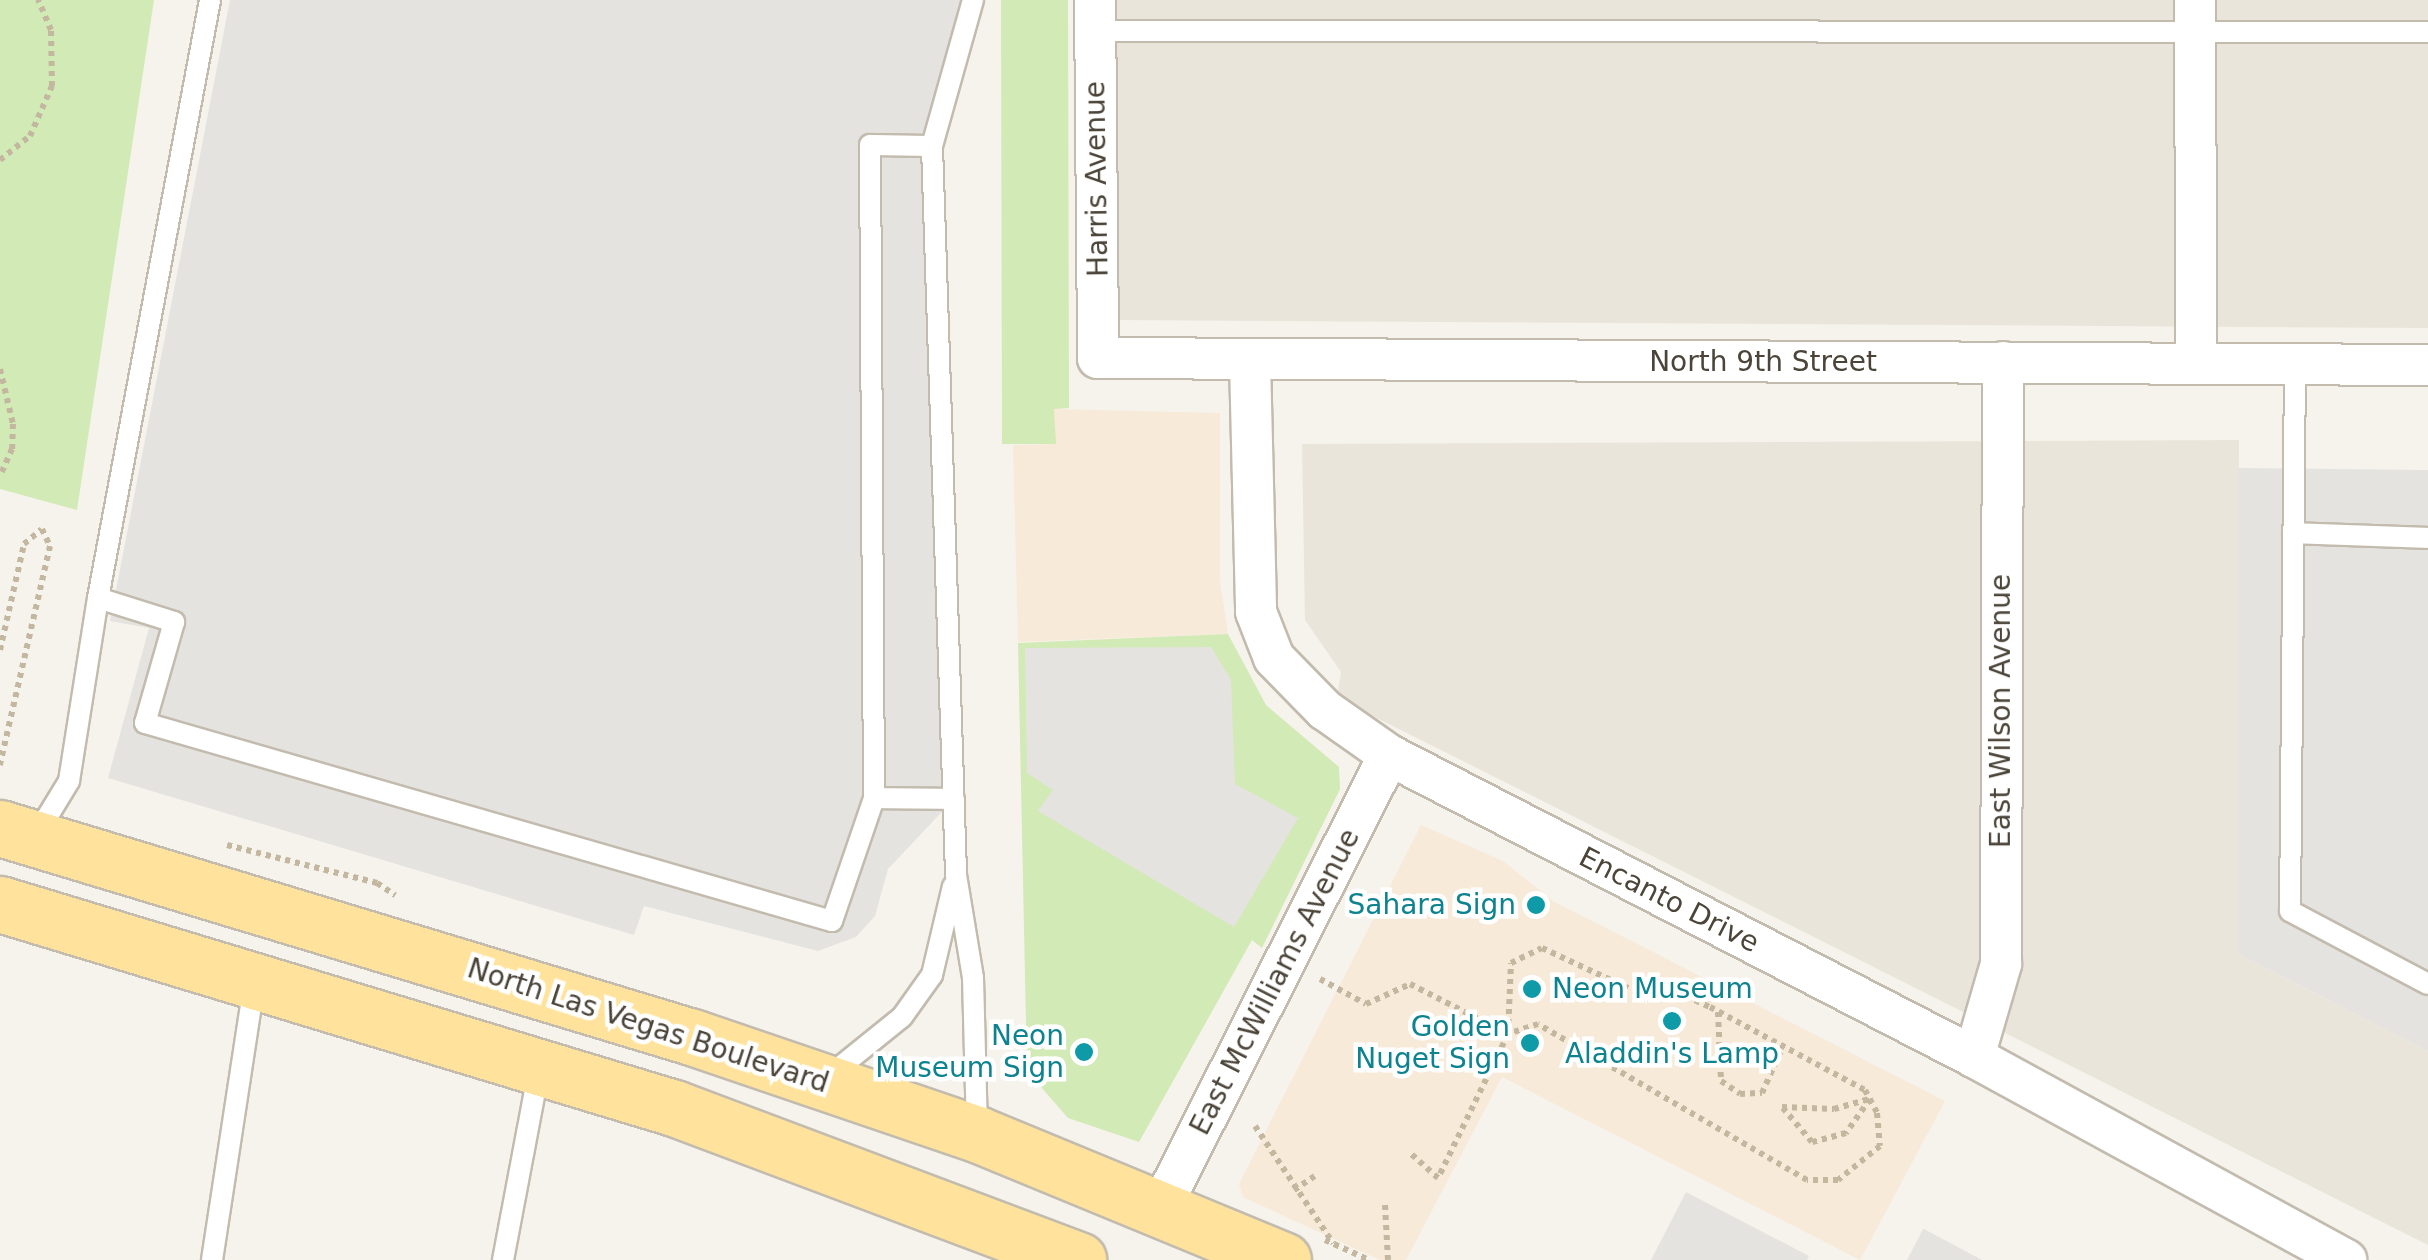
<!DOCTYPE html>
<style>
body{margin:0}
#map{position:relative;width:2428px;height:1260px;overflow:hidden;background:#f6f3ec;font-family:"DejaVu Sans",sans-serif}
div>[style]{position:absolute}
.residential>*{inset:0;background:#eae5da}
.commercial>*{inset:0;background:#f7ead8}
.green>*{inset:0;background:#d2eab5}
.parking>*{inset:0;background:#e5e3e0}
.path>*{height:6px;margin-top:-3px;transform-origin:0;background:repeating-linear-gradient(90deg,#c4b79f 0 5px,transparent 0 10px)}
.roads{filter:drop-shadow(2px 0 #c2bbae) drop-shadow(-2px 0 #c2bbae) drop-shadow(0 2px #c2bbae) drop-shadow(0 -2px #c2bbae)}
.lane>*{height:20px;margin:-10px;padding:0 10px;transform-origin:10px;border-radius:10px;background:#fff}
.street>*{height:40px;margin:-20px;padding:0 20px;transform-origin:20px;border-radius:20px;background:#fff}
.primary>*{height:55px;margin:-27.5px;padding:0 27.5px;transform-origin:27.5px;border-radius:27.5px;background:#ffe39c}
.dots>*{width:28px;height:28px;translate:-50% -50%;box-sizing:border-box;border:5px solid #fff;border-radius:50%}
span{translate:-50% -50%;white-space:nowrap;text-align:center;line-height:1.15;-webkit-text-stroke:9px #fff;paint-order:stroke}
.street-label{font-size:28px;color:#4b4439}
.culture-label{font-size:28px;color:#0d838f}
.right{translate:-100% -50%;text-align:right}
.left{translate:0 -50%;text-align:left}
</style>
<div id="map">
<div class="residential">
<i style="clip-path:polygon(1115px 0,2428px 0,2428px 328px,1113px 320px)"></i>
<i style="clip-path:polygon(2239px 440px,2238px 954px,2428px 1051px,2428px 1245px,1337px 698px,1341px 672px,1305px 620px,1302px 444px)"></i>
</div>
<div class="commercial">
<i style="clip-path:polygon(1054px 409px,1220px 413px,1220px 582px,1228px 634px,1018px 642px,1013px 445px,1055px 444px)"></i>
<i style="clip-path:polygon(1421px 825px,1503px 861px,1553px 901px,1945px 1101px,1860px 1260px,1502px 1077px,1406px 1260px,1380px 1260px,1243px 1197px,1239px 1184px)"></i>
</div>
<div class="green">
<i style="clip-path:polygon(0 0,154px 0,77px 510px,0 489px)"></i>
<i style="clip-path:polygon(1001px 0,1068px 0,1069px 408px,1054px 409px,1056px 444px,1002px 444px)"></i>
<i style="clip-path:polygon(1228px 634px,1266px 705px,1339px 767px,1340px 789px,1262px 948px,1252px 940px,1139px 1142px,1068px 1118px,1027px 1071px,1018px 643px)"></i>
</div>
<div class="parking">
<i style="clip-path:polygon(230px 0,973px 0,932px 146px,954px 799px,888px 869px,875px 916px,856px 937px,818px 951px,644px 906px,634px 935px,108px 778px,149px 628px,110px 621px)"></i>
<i style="clip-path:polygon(2238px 468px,2428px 470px,2428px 1051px,2238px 954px)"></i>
<i style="clip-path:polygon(1211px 647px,1231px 680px,1235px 784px,1298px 818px,1234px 927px,1038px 811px,1053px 790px,1027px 773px,1025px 648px)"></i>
<i style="clip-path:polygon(1686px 1192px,1809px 1256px,1807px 1260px,1651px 1260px)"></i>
<i style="clip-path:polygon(1923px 1229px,1924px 1229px,1982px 1260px,1907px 1260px)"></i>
</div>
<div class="path">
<i style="left:0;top:160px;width:38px;rotate:-39deg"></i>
<i style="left:30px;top:136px;width:55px;rotate:-66.3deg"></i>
<i style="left:52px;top:86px;width:56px;rotate:-91deg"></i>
<i style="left:51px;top:30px;width:33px;rotate:-113deg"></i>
<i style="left:0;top:369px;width:57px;rotate:76.7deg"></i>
<i style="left:13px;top:424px;width:25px;rotate:92deg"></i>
<i style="left:12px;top:449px;width:30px;rotate:114deg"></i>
<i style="left:0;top:650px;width:109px;rotate:-77.2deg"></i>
<i style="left:24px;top:544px;width:23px;rotate:-40deg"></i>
<i style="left:42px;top:529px;width:19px;rotate:65deg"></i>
<i style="left:50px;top:546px;width:225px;rotate:102.9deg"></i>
<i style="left:227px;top:845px;width:155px;rotate:14.2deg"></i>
<i style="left:377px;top:883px;width:22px;rotate:34deg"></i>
<i style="left:1320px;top:979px;width:52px;rotate:28.5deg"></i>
<i style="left:1366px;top:1004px;width:48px;rotate:-24.4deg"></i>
<i style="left:1410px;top:984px;width:110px;rotate:27deg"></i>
<i style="left:1508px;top:1034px;width:71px;rotate:-87.6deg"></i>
<i style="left:1511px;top:963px;width:34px;rotate:-26deg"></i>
<i style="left:1542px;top:948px;width:121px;rotate:24.9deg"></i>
<i style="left:1652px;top:999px;width:34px;rotate:-5deg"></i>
<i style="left:1686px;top:996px;width:26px;rotate:25deg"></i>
<i style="left:1710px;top:1007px;width:176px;rotate:28.2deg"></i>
<i style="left:1865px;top:1090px;width:26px;rotate:62deg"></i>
<i style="left:1877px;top:1113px;width:33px;rotate:85deg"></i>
<i style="left:1880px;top:1146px;width:54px;rotate:141deg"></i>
<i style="left:1838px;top:1180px;width:31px;rotate:180deg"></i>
<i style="left:1807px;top:1180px;width:311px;rotate:-149.9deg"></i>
<i style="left:1538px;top:1024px;width:32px;rotate:162deg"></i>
<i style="left:1508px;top:1034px;width:160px;rotate:115.9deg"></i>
<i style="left:1438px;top:1178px;width:36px;rotate:-138deg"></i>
<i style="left:1718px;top:1012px;width:69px;rotate:87.5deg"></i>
<i style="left:1721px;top:1081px;width:23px;rotate:34deg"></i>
<i style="left:1740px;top:1094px;width:22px;rotate:-3deg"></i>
<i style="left:1762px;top:1093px;width:51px;rotate:-65.9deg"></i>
<i style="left:1870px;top:1099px;width:42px;rotate:125.2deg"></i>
<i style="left:1846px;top:1133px;width:35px;rotate:165deg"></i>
<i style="left:1812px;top:1142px;width:46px;rotate:-130.6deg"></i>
<i style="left:1782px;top:1107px;width:52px;rotate:2.2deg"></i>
<i style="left:1834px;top:1109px;width:37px;rotate:-16deg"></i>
<i style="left:1255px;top:1126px;width:141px;rotate:56.3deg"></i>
<i style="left:1294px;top:1190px;width:25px;rotate:-34deg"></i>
<i style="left:1385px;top:1205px;width:55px;rotate:86.9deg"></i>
<i style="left:1325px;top:1240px;width:48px;rotate:24.4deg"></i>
</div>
<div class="roads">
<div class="lane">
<i style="left:973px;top:0;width:152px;rotate:105.7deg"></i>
<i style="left:932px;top:146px;width:729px;rotate:88.11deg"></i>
<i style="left:956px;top:875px;width:104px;rotate:80.6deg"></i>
<i style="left:973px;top:978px;width:153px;rotate:88.5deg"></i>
<i style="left:1095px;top:31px;width:1333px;rotate:0.04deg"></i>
<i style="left:2295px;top:363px;width:548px;rotate:90.52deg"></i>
<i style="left:2290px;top:911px;width:156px;rotate:27.9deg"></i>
<i style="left:2293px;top:533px;width:135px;rotate:2.1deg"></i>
<i style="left:98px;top:598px;width:608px;rotate:-79.39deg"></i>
<i style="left:874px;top:798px;width:80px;rotate:0.7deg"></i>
<i style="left:35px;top:837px;width:66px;rotate:-58.7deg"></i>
<i style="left:69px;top:781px;width:185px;rotate:-81deg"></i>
<i style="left:98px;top:598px;width:80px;rotate:17.5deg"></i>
<i style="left:174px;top:622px;width:105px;rotate:106deg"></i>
<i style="left:145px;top:723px;width:715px;rotate:16.08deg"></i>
<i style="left:832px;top:921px;width:130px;rotate:-71.1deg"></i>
<i style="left:874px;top:798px;width:653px;rotate:-90.35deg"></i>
<i style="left:870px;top:145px;width:62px;rotate:0.9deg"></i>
<i style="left:830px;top:1075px;width:92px;rotate:-38.9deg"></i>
<i style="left:902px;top:1017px;width:52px;rotate:-54.5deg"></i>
<i style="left:932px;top:975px;width:91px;rotate:-76.7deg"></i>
<i style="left:212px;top:1260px;width:278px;rotate:-81.3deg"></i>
<i style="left:503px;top:1260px;width:193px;rotate:-79.3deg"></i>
</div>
<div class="street">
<i style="left:1095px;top:0;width:358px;rotate:89.5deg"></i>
<i style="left:1098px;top:358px;width:1330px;rotate:0.3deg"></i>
<i style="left:2195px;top:0;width:362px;rotate:89.8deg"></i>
<i style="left:1250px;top:361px;width:251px;rotate:88.6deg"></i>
<i style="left:1256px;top:612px;width:49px;rotate:68.6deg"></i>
<i style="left:1274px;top:658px;width:73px;rotate:45.6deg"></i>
<i style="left:1325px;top:710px;width:78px;rotate:35.1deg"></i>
<i style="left:1389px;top:755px;width:658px;rotate:27.3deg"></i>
<i style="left:1974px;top:1057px;width:424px;rotate:28.6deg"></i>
<i style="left:1974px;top:1057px;width:97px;rotate:-73.8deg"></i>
<i style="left:2001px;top:964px;width:602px;rotate:-89.81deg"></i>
<i style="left:1160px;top:1209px;width:508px;rotate:-63.23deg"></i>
</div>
<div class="primary">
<i style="left:0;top:828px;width:723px;rotate:16.81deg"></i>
<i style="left:692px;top:1037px;width:301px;rotate:18.8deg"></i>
<i style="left:977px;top:1134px;width:331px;rotate:22.4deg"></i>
<i style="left:0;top:904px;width:704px;rotate:16.84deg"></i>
<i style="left:674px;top:1108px;width:432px;rotate:20.6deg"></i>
</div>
</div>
<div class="dots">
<i style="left:1536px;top:905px;background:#0f9aa8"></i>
<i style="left:1532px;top:989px;background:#0f9aa8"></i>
<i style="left:1672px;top:1021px;background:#0f9aa8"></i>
<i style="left:1530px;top:1043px;background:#0f9aa8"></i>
<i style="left:1084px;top:1052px;background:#0f9aa8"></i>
</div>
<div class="street-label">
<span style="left:1097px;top:179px;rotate:-91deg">Harris Avenue</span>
<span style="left:1763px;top:362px">North 9th Street</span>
<span style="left:2001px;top:711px;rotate:-90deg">East Wilson Avenue</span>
<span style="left:1669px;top:900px;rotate:27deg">Encanto Drive</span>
<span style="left:1275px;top:982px;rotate:-63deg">East McWilliams Avenue</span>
<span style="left:648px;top:1026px;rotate:18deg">North Las Vegas Boulevard</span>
</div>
<div class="culture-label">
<span class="right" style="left:1516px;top:905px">Sahara Sign</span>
<span class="left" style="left:1552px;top:989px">Neon Museum</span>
<span class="right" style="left:1510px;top:1043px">Golden<br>Nuget Sign</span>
<span class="right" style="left:1064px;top:1052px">Neon<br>Museum Sign</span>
<span style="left:1672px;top:1054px">Aladdin's Lamp</span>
</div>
</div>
